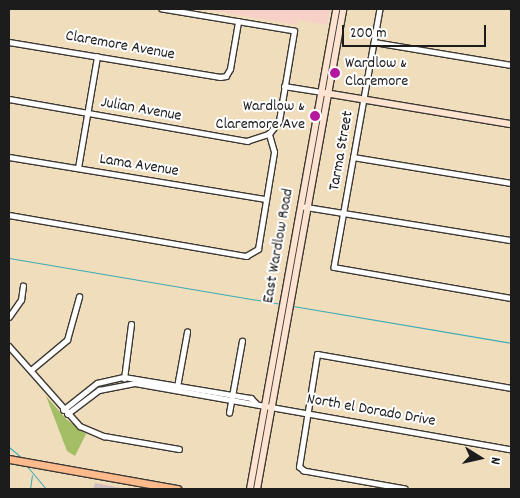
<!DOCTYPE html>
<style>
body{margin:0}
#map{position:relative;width:520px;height:498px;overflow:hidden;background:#f0ddbc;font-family:Dekko,sans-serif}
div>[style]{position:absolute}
.built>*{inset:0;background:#f7d1c7}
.industrial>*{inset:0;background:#d2bfc0}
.green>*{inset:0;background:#a3be64}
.stream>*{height:1px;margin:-0.5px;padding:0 0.5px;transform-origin:0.5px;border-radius:0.5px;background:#39abb5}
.roads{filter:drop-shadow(1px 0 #3c3934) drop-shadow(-1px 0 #3c3934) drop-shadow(0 1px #3c3934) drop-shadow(0 -1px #3c3934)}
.street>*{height:4.5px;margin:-2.25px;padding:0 2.25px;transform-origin:2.25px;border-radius:2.25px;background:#fff}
.secondary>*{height:6px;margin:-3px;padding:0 3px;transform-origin:3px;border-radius:3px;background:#fee3d1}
.primary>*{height:7px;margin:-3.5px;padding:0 3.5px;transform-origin:3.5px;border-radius:3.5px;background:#fcba8d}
.dots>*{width:14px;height:14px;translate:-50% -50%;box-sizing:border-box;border:2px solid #fff;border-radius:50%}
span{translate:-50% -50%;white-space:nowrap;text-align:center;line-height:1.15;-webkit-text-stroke:4px #fff;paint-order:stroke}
.street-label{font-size:16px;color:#1c1c1c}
.poi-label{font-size:16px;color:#1c1c1c}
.left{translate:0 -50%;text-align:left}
.right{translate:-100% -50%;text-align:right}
.frame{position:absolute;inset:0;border:10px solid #1c1c1c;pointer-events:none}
.north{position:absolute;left:455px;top:433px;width:50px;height:50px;-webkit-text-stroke:4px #fff;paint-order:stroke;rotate:100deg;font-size:14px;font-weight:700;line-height:20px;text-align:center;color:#1c1c1c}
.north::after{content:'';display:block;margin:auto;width:18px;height:22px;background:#1c1c1c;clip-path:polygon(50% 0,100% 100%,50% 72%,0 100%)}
.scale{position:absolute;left:342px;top:25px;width:144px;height:22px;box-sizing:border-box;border:2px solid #1c1c1c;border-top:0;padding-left:6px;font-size:15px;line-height:18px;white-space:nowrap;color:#1c1c1c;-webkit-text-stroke:4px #fff;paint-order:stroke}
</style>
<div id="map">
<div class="built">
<i style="clip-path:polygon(203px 9px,330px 9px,327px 25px,298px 20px,297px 25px)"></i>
</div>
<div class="industrial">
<i style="clip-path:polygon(95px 483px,126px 489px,93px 489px)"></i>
</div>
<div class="green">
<i style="clip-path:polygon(46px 396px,66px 419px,86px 434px,75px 456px,67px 451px)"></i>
</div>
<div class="stream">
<i style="left:9px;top:258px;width:276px;rotate:9.6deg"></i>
<i style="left:293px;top:306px;width:221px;rotate:9.6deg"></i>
<i style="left:9px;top:447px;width:16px;rotate:40deg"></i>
<i style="left:26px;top:465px;width:31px;rotate:50deg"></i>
<i style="left:30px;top:489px;width:14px;rotate:-82deg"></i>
</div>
<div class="roads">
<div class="street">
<i style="left:380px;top:9px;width:262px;rotate:100.1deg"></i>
<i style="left:334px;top:267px;width:180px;rotate:9.9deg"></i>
<i style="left:9px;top:42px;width:214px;rotate:9.4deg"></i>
<i style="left:220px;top:77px;width:6px;rotate:-9deg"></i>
<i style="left:226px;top:76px;width:8px;rotate:-60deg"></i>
<i style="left:230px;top:69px;width:48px;rotate:-80.3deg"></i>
<i style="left:374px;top:42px;width:139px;rotate:9.5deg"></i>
<i style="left:284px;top:86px;width:37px;rotate:9deg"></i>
<i style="left:9px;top:99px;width:242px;rotate:10deg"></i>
<i style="left:247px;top:141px;width:23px;rotate:-18deg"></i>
<i style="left:9px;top:157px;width:260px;rotate:9.3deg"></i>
<i style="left:353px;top:157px;width:160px;rotate:9.3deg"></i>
<i style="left:78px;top:168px;width:113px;rotate:-80.3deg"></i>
<i style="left:300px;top:206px;width:214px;rotate:9.2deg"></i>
<i style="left:9px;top:215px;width:241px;rotate:9.8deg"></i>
<i style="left:246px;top:256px;width:14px;rotate:-30deg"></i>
<i style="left:258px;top:249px;width:98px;rotate:-80.6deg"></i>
<i style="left:274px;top:152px;width:19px;rotate:-106deg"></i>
<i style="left:269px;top:134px;width:16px;rotate:-52deg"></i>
<i style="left:279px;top:121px;width:91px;rotate:-80.5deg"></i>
<i style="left:294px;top:31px;width:134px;rotate:-170.5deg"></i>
<i style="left:9px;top:317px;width:21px;rotate:-55deg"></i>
<i style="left:21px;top:300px;width:14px;rotate:-82deg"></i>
<i style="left:9px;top:346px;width:107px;rotate:48.4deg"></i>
<i style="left:80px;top:426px;width:26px;rotate:23deg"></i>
<i style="left:104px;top:436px;width:76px;rotate:9.8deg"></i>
<i style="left:31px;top:370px;width:47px;rotate:-39.8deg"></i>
<i style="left:67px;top:340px;width:45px;rotate:-74.4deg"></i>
<i style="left:124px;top:379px;width:55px;rotate:-82.7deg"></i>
<i style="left:177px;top:387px;width:56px;rotate:-79.7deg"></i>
<i style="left:63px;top:410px;width:43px;rotate:-38.5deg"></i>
<i style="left:97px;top:383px;width:28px;rotate:-13deg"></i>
<i style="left:124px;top:377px;width:129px;rotate:9.4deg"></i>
<i style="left:251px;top:398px;width:7px;rotate:45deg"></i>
<i style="left:229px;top:413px;width:73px;rotate:-79.8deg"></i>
<i style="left:67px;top:414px;width:40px;rotate:-37deg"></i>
<i style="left:99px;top:390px;width:37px;rotate:-11deg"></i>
<i style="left:135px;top:383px;width:382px;rotate:10deg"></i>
<i style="left:405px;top:489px;width:103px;rotate:-169.9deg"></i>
<i style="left:304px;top:471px;width:6px;rotate:-141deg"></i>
<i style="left:299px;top:467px;width:114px;rotate:-80.9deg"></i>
<i style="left:317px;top:354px;width:197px;rotate:9.9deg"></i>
</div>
<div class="secondary">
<i style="left:325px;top:93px;width:189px;rotate:9.5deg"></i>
<i style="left:250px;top:489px;width:488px;rotate:-79.8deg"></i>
<i style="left:257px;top:489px;width:488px;rotate:-79.8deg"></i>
</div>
<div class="primary">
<i style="left:9px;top:459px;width:171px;rotate:10.1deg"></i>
</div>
</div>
<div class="dots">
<i style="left:335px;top:73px;background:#b5179e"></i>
<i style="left:315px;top:116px;background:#b5179e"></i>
</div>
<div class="street-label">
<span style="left:120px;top:46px;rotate:10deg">Claremore Avenue</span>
<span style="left:141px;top:110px;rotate:10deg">Julian Avenue</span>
<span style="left:342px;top:151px;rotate:-80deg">Tarma Street</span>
<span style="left:139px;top:166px;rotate:9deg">Lama Avenue</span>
<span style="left:279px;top:246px;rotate:-80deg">East Wardlow Road</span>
<span style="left:371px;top:411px;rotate:10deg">North el Dorado Drive</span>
</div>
<div class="poi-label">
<span class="left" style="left:345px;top:73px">Wardlow &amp;<br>Claremore</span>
<span class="right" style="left:305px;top:116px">Wardlow &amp;<br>Claremore Ave</span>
</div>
<div class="frame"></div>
<div class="north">N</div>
<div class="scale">200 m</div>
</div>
